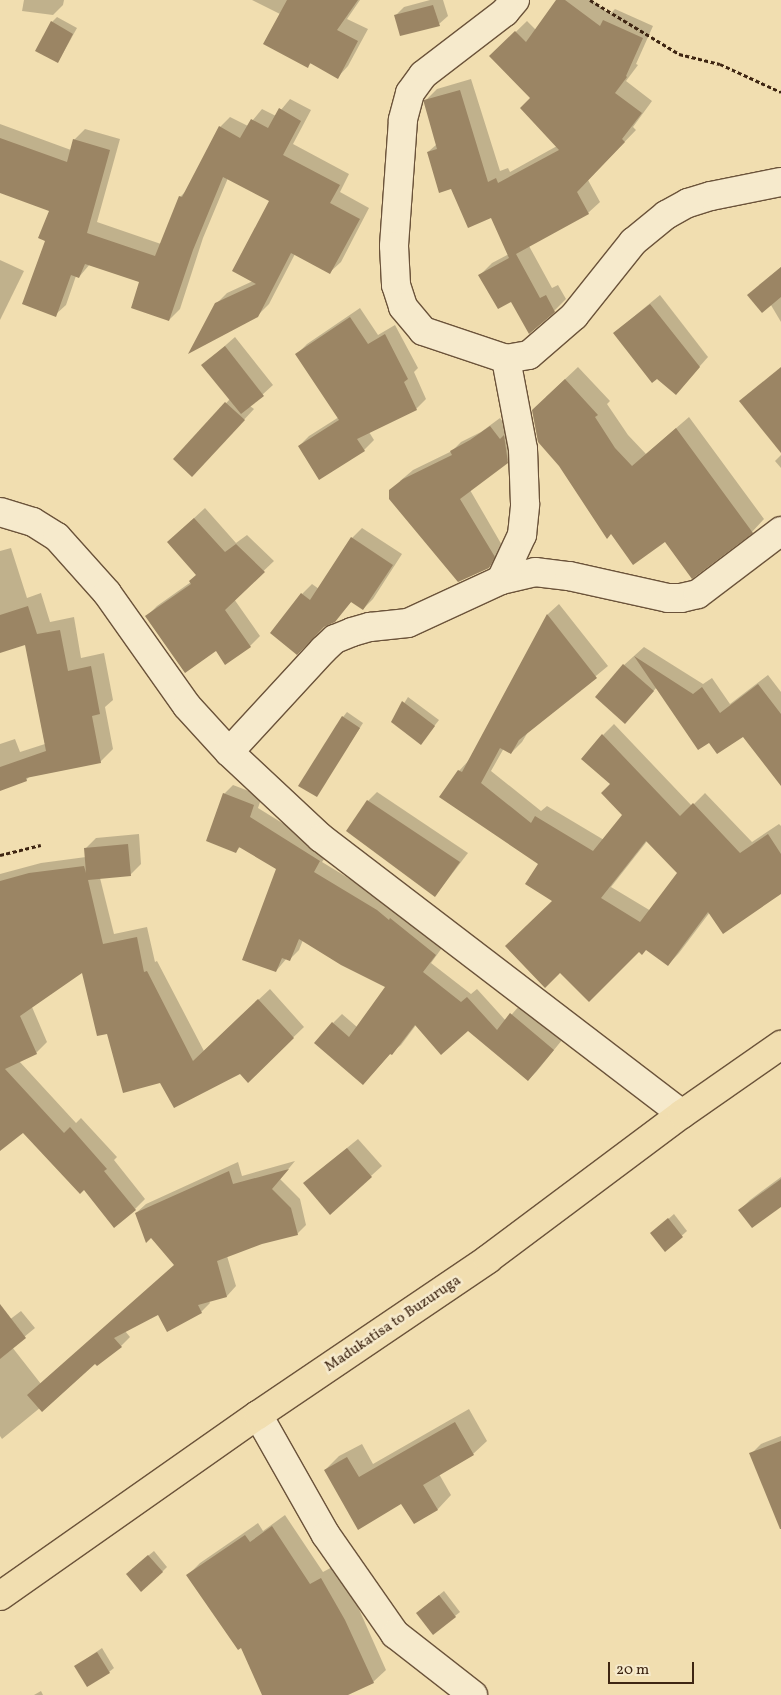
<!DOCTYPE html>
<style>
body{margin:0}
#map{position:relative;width:781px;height:1695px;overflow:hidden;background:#f1deb0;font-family:Vollkorn,serif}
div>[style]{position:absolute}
.shadow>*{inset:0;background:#0003}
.building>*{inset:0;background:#9b8564}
.path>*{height:3px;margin-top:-1.5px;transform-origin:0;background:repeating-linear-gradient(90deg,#3e2512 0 4px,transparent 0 6.5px)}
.roads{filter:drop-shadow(1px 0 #6b533a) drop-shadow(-1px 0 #6b533a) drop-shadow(0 1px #6b533a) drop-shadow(0 -1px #6b533a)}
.minor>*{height:28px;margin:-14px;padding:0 14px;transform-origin:14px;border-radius:14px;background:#f6eacc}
.major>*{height:28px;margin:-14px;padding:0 14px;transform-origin:14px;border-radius:14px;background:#f1deb0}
span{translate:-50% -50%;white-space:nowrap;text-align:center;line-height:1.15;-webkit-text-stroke:5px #f6eacc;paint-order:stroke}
.street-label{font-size:15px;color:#3e2512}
.scale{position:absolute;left:608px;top:1662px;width:86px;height:22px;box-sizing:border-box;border:2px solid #3e2512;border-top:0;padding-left:6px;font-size:15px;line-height:18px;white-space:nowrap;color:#3e2512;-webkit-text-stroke:4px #f6eacc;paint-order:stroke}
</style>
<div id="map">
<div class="shadow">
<i style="clip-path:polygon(24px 0,64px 0,63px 5px,53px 15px,22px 11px)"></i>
<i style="clip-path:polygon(252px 0,360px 0,347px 19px,368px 29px,348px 66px,338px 77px,311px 63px,308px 66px,280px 14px)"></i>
<i style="clip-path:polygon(430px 0,443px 0,448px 16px,439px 24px,396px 15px,404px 7px)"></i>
<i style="clip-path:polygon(558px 0,592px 0,610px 14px,615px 9px,653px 26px,636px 64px,638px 65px,626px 81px,652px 101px,633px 127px,636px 130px,588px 180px,600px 202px,588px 213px,529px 246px,552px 288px,558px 285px,566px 299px,554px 311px,512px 300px,480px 275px,492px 263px,509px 254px,492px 216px,428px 152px,437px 144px,426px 100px,437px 89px,471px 79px,500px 171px,508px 168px,510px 172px,557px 146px,532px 98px,491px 56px,527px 21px,536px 30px)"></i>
<i style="clip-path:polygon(57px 17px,77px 28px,58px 62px,52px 22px)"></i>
<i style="clip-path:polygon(290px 99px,311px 110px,293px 144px,349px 174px,340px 192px,369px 208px,341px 262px,330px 272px,295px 254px,269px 304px,257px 316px,216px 304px,227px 293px,253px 281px,271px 201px,228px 178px,203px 238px,180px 309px,169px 320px,141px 282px,90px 264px,79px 277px,76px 276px,66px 305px,55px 315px,47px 240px,51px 210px,0 191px,0 124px,71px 150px,74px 140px,85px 129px,120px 139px,97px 222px,161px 244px,180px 197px,186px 191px,220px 127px,230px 117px,248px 126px,262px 109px,276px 116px)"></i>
<i style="clip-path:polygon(0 260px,24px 271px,0 320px)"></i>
<i style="clip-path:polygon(781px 267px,781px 322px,759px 285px)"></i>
<i style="clip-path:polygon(660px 295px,708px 357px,676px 393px,614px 333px)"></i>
<i style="clip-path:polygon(360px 308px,378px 335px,395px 325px,418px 368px,414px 372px,426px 399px,416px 409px,369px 432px,374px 440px,364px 450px,299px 446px,309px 436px,339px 417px,297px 354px,307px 344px)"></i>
<i style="clip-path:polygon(235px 337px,273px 385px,250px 406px,254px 409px,202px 465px,174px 459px,230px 399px,203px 365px)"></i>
<i style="clip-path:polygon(578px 367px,610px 401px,607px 404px,628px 435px,646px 454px,689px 417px,764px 519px,752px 532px,666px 540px,546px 397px)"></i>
<i style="clip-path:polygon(500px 418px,510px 431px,517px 453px,470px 490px,503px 547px,498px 558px,489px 567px,400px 481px,413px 470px,452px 451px,461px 442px,481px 432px)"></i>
<i style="clip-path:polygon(781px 455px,781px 468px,775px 461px)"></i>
<i style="clip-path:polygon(205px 508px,236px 543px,247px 535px,274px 561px,234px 599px,260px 636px,250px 646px,216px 650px,147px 616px,157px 606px,191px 582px,197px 574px,179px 532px)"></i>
<i style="clip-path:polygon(362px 528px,402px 554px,373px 599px,363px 609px,352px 601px,334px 621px,302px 594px,312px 584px,319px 589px,352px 538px)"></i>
<i style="clip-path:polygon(11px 548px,27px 598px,41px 593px,50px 622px,74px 617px,81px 658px,104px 653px,113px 700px,105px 707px,113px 749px,100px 762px,31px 775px,26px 780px,0 790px,0 744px,15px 739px,20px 752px,45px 744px,26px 643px,0 652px,0 551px)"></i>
<i style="clip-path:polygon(evenodd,559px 604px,608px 666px,528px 732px,522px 742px,511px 753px,504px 748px,491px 771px,541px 811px,547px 806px,604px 840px,624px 815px,611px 784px,603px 735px,614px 724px,692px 806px,705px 793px,752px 842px,779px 824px,781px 826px,781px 892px,710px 912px,679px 953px,668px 965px,646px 949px,554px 900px,540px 864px,459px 771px,470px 759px,548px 614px,559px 604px,648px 840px,678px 873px,651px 911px,611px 887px,648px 840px)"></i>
<i style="clip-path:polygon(644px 647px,703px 684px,712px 678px,730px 704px,768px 675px,781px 692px,781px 759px,744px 735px,710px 741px,657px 687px,635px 712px,624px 665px)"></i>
<i style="clip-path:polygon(408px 697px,439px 720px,421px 743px,393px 721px)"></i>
<i style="clip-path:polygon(347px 712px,363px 723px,316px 796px,343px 717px)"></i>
<i style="clip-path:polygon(233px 785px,262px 796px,258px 808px,329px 852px,322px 862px,386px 901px,444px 945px,431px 963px,471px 994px,477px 989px,506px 1021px,520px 1005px,562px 1040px,537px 1071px,528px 1080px,468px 1029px,416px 1025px,401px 1045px,391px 1053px,372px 1074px,333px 1023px,342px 1014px,357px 1027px,387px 987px,303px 940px,299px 950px,290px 959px,287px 958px,276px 971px,278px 869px,241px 846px,236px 851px,224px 794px)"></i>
<i style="clip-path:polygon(377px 792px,468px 853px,435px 896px,368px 801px)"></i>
<i style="clip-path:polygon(139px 834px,141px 864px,130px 875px,100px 878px,114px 934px,147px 927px,155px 962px,157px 961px,204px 1051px,270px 989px,304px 1027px,248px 1081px,240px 1072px,161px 1081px,107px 1033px,82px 971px,32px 1007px,47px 1042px,36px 1053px,19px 1061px,76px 1123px,81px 1118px,117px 1157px,114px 1160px,145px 1199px,135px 1209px,23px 1131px,0 1149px,0 874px,41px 863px,86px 857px,85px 849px,96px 838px)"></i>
<i style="clip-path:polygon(358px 1139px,382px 1166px,330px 1213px,304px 1183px)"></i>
<i style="clip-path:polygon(295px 1161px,280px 1179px,300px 1199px,306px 1225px,297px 1234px,262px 1243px,227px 1256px,236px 1286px,227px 1296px,209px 1301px,210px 1303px,201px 1312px,158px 1314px,125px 1331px,130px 1337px,121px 1346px,96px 1362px,2px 1439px,0 1436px,0 1327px,21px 1311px,35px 1328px,12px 1347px,41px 1384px,175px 1265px,136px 1213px,146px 1204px,238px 1162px,242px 1176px)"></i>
<i style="clip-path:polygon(781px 1177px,781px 1205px,740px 1210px,750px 1200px)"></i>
<i style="clip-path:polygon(674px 1214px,687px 1231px,666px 1250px,657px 1229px)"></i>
<i style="clip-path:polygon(469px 1409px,487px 1441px,473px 1454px,439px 1474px,451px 1495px,438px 1509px,415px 1523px,402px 1502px,325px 1470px,339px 1456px,362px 1444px,373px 1464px)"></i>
<i style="clip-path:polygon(781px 1436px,781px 1501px,751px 1454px,761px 1444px)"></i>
<i style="clip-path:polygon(285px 1515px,323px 1572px,334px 1566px,358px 1607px,386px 1670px,373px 1682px,346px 1695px,263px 1695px,241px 1646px,188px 1575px,200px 1563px,258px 1523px,263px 1531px)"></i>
<i style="clip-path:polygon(154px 1551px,167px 1567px,162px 1572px,132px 1569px)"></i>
<i style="clip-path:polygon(444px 1591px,460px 1612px,455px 1616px,423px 1608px)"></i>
<i style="clip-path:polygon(102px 1648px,114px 1668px,109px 1672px,76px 1666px)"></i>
<i style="clip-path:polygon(41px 1691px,43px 1695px,34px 1695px)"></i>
</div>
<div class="building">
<i style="clip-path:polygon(287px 0,358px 0,337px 30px,358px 41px,338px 79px,310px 63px,308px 68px,263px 44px)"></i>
<i style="clip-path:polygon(556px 0,565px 0,600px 26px,603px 20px,643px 38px,626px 76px,627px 77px,615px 93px,642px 113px,622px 139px,625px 142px,577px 192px,589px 214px,516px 254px,540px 298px,546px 295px,555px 312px,529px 334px,511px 302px,498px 309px,478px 275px,509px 258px,491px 218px,468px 228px,451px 189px,439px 193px,427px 152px,437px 149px,424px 103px,424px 100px,460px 90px,488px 182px,496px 178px,498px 183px,559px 150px,520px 108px,530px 98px,489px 56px,515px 31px,526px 42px)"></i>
<i style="clip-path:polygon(433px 5px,440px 26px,400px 36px,394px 15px)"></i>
<i style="clip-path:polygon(51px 21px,73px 34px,58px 63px,35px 51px)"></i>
<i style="clip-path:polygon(279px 108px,301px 121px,283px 155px,340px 185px,330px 203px,360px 219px,330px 274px,291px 253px,258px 317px,188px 354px,215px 303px,256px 284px,232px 271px,269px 201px,223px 177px,193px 250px,169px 321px,131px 308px,139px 282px,85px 264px,79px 278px,71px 275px,56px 317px,22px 304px,45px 241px,38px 238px,49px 211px,0 193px,0 138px,67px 162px,73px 139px,110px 150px,87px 233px,155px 256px,179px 196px,182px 197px,219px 126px,240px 138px,251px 119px,268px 128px)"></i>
<i style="clip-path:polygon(781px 267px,781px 297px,762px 313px,747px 295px)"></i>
<i style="clip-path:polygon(650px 304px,700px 367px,676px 395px,657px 379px,652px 383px,613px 333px)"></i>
<i style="clip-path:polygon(350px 317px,368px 344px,385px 334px,408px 379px,404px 382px,417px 410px,357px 439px,365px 451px,319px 480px,298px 446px,339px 420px,295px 354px)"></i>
<i style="clip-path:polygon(225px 346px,264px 396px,241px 414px,201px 365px)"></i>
<i style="clip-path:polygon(781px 367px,781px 453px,739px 401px)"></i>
<i style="clip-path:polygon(565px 379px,598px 415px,595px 417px,615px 448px,632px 466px,676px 428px,753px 533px,692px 579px,665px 542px,633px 565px,611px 534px,607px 539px,559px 466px,538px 442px,532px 410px)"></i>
<i style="clip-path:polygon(225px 402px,245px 420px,192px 477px,173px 459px)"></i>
<i style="clip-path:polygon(490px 426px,500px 439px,504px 435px,508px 463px,460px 499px,495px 557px,489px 568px,458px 582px,389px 499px,389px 490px,403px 479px,452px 455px,450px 451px,470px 440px)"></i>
<i style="clip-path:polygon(194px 518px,225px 552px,236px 544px,265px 572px,225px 610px,251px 647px,225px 665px,216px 651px,185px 673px,145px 616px,191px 584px,189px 581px,196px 575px,167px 542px)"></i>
<i style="clip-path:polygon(351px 537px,393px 565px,363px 610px,351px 602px,335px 622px,324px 627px,297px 655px,270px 633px,301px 593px,310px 600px)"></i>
<i style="clip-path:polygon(28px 606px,37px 634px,60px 630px,68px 671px,91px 666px,100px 714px,92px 716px,101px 763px,26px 778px,27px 781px,0 791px,0 767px,46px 751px,25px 645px,0 653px,0 615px)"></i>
<i style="clip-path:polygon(evenodd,547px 614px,597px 678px,519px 740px,511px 754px,500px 748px,481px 783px,531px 823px,535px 816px,593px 851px,622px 815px,601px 793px,610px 784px,581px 759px,602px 734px,680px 816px,693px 803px,740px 853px,768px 834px,781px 854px,781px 894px,723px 934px,708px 912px,668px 966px,646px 950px,642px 955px,639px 952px,589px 1002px,560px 973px,545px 988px,505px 946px,552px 901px,525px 884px,538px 864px,439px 797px,458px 770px,462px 772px,547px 614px,646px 841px,677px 873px,640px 922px,601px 898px,646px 841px)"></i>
<i style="clip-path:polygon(634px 656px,693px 694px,702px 687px,720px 713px,758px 684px,781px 714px,781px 786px,743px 737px,717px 754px,709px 743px,698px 750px)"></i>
<i style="clip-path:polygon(623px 664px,654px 691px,625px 724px,595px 697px)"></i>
<i style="clip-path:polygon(402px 701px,435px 726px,421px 745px,391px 722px)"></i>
<i style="clip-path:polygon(342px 716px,360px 728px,317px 797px,298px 786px)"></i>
<i style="clip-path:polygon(223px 793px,254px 805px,250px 817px,320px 861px,314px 872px,377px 910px,389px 920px,390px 918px,436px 955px,423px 972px,461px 1002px,467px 997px,497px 1030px,510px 1013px,554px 1050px,528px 1081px,468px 1031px,441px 1055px,415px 1025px,392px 1055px,390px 1054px,363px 1085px,314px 1043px,332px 1022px,349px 1037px,385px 987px,341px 965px,299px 939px,290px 961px,282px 958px,276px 972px,242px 960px,276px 869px,239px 847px,236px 853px,206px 841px)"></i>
<i style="clip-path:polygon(367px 800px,460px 862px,435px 897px,346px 831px)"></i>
<i style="clip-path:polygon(128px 844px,131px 876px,88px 880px,103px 944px,137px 937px,144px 972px,147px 971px,193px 1061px,258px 999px,294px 1038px,248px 1083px,240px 1074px,174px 1108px,160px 1083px,123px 1093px,107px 1034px,97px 1036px,82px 973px,20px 1016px,37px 1054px,5px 1069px,64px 1133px,70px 1127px,107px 1169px,104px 1171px,136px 1210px,114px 1228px,84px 1190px,80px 1194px,23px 1133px,0 1151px,0 881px,29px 873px,84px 866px,86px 873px,84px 848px)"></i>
<i style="clip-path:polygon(347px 1148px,372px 1177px,330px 1215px,303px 1183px)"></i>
<i style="clip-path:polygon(289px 1169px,272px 1189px,291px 1208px,298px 1235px,262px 1244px,217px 1261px,227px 1297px,198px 1305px,202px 1313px,167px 1332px,158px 1315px,114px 1338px,122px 1347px,97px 1366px,95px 1364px,42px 1412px,27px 1395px,174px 1265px,151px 1238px,146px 1243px,135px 1213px,229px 1171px,233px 1184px)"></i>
<i style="clip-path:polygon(781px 1179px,781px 1207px,752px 1228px,738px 1210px)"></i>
<i style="clip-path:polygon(668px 1218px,683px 1237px,665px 1252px,650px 1233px)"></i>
<i style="clip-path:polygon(0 1304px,26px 1338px,0 1359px)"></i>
<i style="clip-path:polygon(455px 1422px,474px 1455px,423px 1485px,438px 1510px,414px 1524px,401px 1504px,358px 1530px,324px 1470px,347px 1457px,359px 1477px)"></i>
<i style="clip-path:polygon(781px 1441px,781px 1529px,780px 1529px,749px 1453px)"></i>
<i style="clip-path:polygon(272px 1526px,310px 1584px,321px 1578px,345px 1620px,374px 1683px,348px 1695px,262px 1695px,241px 1648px,238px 1650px,186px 1575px,245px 1535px,250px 1542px)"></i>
<i style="clip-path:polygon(148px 1555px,163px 1572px,141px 1592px,126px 1574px)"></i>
<i style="clip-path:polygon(439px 1595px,456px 1617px,433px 1635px,416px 1613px)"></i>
<i style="clip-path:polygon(97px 1652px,110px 1673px,87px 1687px,74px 1666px)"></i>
</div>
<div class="path">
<i style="left:590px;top:0;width:104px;rotate:31.2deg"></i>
<i style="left:679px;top:54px;width:42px;rotate:13.7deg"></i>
<i style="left:720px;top:64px;width:67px;rotate:24.7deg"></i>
<i style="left:0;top:855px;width:42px;rotate:-13.7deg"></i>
</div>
<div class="roads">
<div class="minor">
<i style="left:515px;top:0;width:16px;rotate:130deg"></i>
<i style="left:505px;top:12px;width:103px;rotate:142.5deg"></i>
<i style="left:423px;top:75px;width:22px;rotate:126deg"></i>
<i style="left:410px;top:93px;width:28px;rotate:105deg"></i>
<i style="left:403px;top:120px;width:126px;rotate:94.1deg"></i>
<i style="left:394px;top:246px;width:39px;rotate:87deg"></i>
<i style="left:396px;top:285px;width:23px;rotate:72deg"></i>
<i style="left:403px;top:307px;width:31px;rotate:50deg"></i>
<i style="left:423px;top:331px;width:88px;rotate:18.6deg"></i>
<i style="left:506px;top:359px;width:23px;rotate:-10deg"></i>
<i style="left:529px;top:355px;width:60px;rotate:-40.9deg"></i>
<i style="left:574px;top:316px;width:95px;rotate:-51.4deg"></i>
<i style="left:633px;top:242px;width:43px;rotate:-39.3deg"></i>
<i style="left:666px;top:215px;width:25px;rotate:-29deg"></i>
<i style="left:688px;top:203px;width:24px;rotate:-17deg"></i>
<i style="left:711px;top:196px;width:71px;rotate:-11.3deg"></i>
<i style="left:0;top:512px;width:34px;rotate:17deg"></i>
<i style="left:33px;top:522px;width:28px;rotate:32deg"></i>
<i style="left:57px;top:537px;width:75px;rotate:48.2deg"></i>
<i style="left:107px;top:593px;width:138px;rotate:54.7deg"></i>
<i style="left:187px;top:706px;width:62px;rotate:47.6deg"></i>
<i style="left:229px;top:752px;width:126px;rotate:43.1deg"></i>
<i style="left:321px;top:838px;width:454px;rotate:37.4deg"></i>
<i style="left:501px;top:580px;width:50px;rotate:-65deg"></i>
<i style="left:522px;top:535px;width:31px;rotate:-84deg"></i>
<i style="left:525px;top:504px;width:55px;rotate:-92.1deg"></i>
<i style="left:523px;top:449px;width:92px;rotate:-100.7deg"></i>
<i style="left:229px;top:752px;width:139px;rotate:-47.3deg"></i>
<i style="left:323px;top:650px;width:16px;rotate:-43deg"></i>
<i style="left:335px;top:639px;width:18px;rotate:-22deg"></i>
<i style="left:352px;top:632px;width:19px;rotate:-16deg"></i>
<i style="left:370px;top:627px;width:38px;rotate:-6deg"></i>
<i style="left:408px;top:623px;width:102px;rotate:-24.8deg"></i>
<i style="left:501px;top:580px;width:35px;rotate:-13deg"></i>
<i style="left:535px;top:572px;width:34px;rotate:7deg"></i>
<i style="left:569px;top:576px;width:101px;rotate:12.5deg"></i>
<i style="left:668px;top:598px;width:13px"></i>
<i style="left:681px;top:598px;width:17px;rotate:-13deg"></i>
<i style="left:698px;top:594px;width:104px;rotate:-37.2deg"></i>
<i style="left:258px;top:1415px;width:138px;rotate:60.5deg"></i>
<i style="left:326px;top:1535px;width:121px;rotate:55.1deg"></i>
<i style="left:395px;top:1634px;width:99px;rotate:38deg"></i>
</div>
<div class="major">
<i style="left:0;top:1596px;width:315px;rotate:-35.1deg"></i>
<i style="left:258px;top:1415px;width:278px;rotate:-34.1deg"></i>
<i style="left:488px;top:1259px;width:242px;rotate:-36.8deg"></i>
<i style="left:682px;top:1114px;width:121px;rotate:-34.9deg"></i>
</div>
</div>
<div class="street-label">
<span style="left:393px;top:1324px;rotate:-34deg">Madukatisa to Buzuruga</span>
</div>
<div class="scale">20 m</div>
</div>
